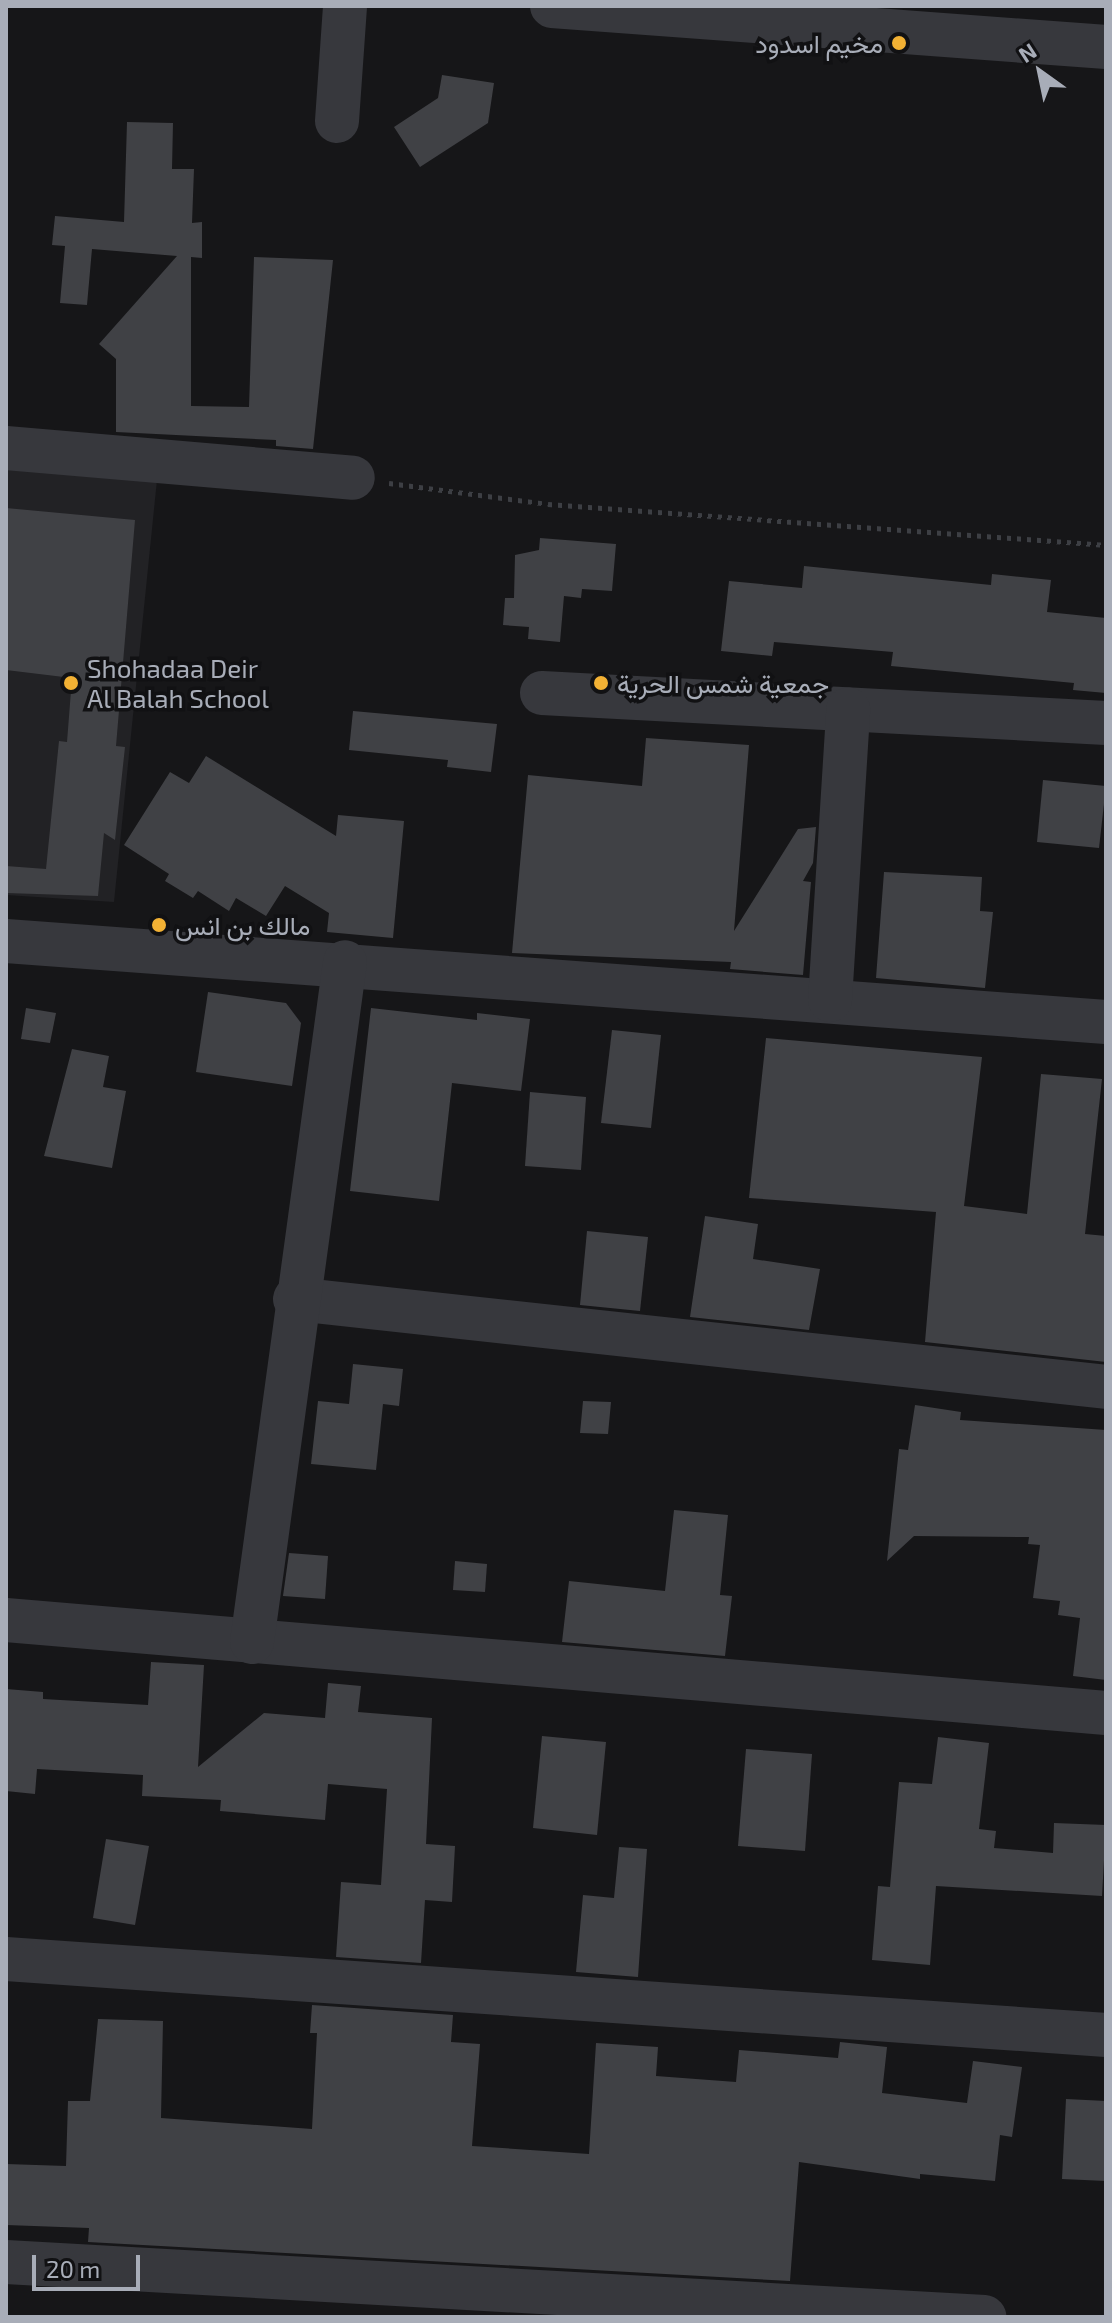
<!DOCTYPE html>
<meta charset="utf-8">
<style>
body{margin:0}
#map{position:relative;width:1112px;height:2323px;overflow:hidden;background:#161618;font-family:"Exo 2",Vazirmatn,sans-serif}
div>[style]{position:absolute}
.built>*{inset:0;background:#222225}
.building>*{inset:0;background:#404145}
.path>*{height:5px;margin-top:-2.5px;transform-origin:0;background:repeating-linear-gradient(90deg,#3d3f44 0 4px,transparent 0 10px)}
.minor>*{height:44px;margin:-22px;padding:0 22px;transform-origin:22px;border-radius:22px;background:#37383d}
.dots>*{width:22px;height:22px;translate:-50% -50%;box-sizing:border-box;border:4px solid #111113;border-radius:50%}
span{translate:-50% -50%;white-space:nowrap;text-align:center;line-height:1.15;-webkit-text-stroke:7px #111113;paint-order:stroke}
.poi-label{font-size:26px;color:#a8adb8}
.right{translate:-100% -50%;text-align:right}
.left{translate:0 -50%;text-align:left}
.frame{position:absolute;inset:0;border:8px solid #a8adb8;pointer-events:none}
.north{position:absolute;left:1000px;top:32px;width:80px;height:80px;-webkit-text-stroke:6px #111113;paint-order:stroke;rotate:327deg;font-size:22px;font-weight:700;line-height:32px;text-align:center;color:#a8adb8}
.north::after{content:'';display:block;margin:auto;width:28px;height:36px;background:#a8adb8;clip-path:polygon(50% 0,100% 100%,50% 72%,0 100%)}
.scale{position:absolute;left:32px;top:2255px;width:108px;height:36px;box-sizing:border-box;border:4px solid #a8adb8;border-top:0;padding-left:10px;font-size:24px;line-height:28px;white-space:nowrap;color:#a8adb8;-webkit-text-stroke:6px #111113;paint-order:stroke}
</style>
<div id="map">
<div class="built">
<i style="clip-path:polygon(6px 460px,158px 470px,114px 902px,6px 895px)"></i>
</div>
<div class="building">
<i style="clip-path:polygon(442px 75px,494px 83px,488px 123px,420px 167px,394px 127px,438px 98px)"></i>
<i style="clip-path:polygon(127px 122px,173px 123px,172px 169px,194px 169px,192px 223px,202px 222px,202px 258px,191px 257px,191px 406px,249px 407px,254px 257px,333px 260px,313px 449px,276px 446px,276px 440px,116px 432px,116px 359px,99px 344px,177px 256px,92px 249px,87px 305px,60px 303px,65px 246px,52px 245px,55px 216px,124px 222px)"></i>
<i style="clip-path:polygon(6px 508px,135px 520px,116px 746px,125px 747px,115px 840px,104px 833px,98px 896px,6px 893px,6px 866px,46px 869px,59px 741px,67px 742px,72px 678px,6px 670px)"></i>
<i style="clip-path:polygon(540px 538px,616px 544px,612px 591px,582px 589px,581px 598px,564px 596px,560px 642px,528px 639px,529px 627px,503px 625px,505px 598px,514px 598px,515px 555px,539px 550px)"></i>
<i style="clip-path:polygon(804px 566px,991px 585px,992px 574px,1051px 580px,1047px 612px,1106px 618px,1106px 693px,1073px 690px,1074px 683px,891px 666px,893px 652px,774px 642px,772px 656px,721px 651px,729px 581px,802px 588px)"></i>
<i style="clip-path:polygon(353px 711px,497px 724px,491px 772px,447px 767px,448px 760px,349px 750px)"></i>
<i style="clip-path:polygon(646px 738px,749px 745px,734px 931px,798px 829px,816px 827px,813px 863px,803px 881px,811px 882px,803px 975px,730px 969px,731px 962px,512px 953px,528px 775px,642px 786px)"></i>
<i style="clip-path:polygon(206px 756px,336px 836px,338px 815px,404px 821px,393px 938px,327px 932px,329px 913px,285px 886px,266px 916px,236px 898px,229px 911px,198px 891px,193px 898px,165px 881px,169px 874px,124px 845px,170px 772px,189px 783px)"></i>
<i style="clip-path:polygon(1043px 780px,1106px 786px,1099px 848px,1037px 842px)"></i>
<i style="clip-path:polygon(884px 872px,982px 877px,980px 911px,993px 912px,985px 988px,876px 978px)"></i>
<i style="clip-path:polygon(208px 992px,286px 1003px,301px 1023px,292px 1086px,196px 1072px)"></i>
<i style="clip-path:polygon(26px 1008px,56px 1013px,50px 1043px,21px 1039px)"></i>
<i style="clip-path:polygon(371px 1008px,477px 1020px,477px 1013px,530px 1019px,521px 1091px,452px 1083px,439px 1201px,350px 1191px)"></i>
<i style="clip-path:polygon(612px 1030px,661px 1035px,651px 1128px,601px 1123px)"></i>
<i style="clip-path:polygon(766px 1038px,982px 1057px,964px 1206px,1027px 1214px,1041px 1074px,1102px 1079px,1085px 1234px,1106px 1236px,1106px 1362px,925px 1342px,936px 1212px,749px 1198px)"></i>
<i style="clip-path:polygon(72px 1049px,109px 1056px,103px 1087px,126px 1091px,112px 1168px,44px 1156px)"></i>
<i style="clip-path:polygon(530px 1092px,586px 1097px,581px 1170px,525px 1166px)"></i>
<i style="clip-path:polygon(705px 1216px,758px 1224px,753px 1259px,820px 1269px,809px 1330px,690px 1317px)"></i>
<i style="clip-path:polygon(587px 1231px,648px 1237px,640px 1311px,580px 1305px)"></i>
<i style="clip-path:polygon(353px 1364px,403px 1369px,399px 1406px,383px 1404px,376px 1470px,311px 1464px,318px 1401px,349px 1404px)"></i>
<i style="clip-path:polygon(583px 1401px,611px 1402px,608px 1434px,580px 1433px)"></i>
<i style="clip-path:polygon(915px 1405px,961px 1412px,960px 1420px,1106px 1430px,1106px 1680px,1073px 1676px,1080px 1618px,1058px 1615px,1060px 1601px,1033px 1598px,1040px 1545px,1028px 1544px,1029px 1537px,914px 1536px,887px 1561px,899px 1449px,908px 1450px)"></i>
<i style="clip-path:polygon(674px 1510px,728px 1515px,720px 1595px,732px 1596px,725px 1656px,562px 1642px,569px 1581px,665px 1591px)"></i>
<i style="clip-path:polygon(289px 1553px,328px 1556px,325px 1599px,283px 1596px)"></i>
<i style="clip-path:polygon(455px 1561px,487px 1564px,485px 1592px,453px 1590px)"></i>
<i style="clip-path:polygon(151px 1662px,204px 1665px,198px 1767px,264px 1713px,325px 1718px,328px 1683px,361px 1686px,358px 1712px,432px 1718px,426px 1844px,455px 1846px,452px 1902px,425px 1900px,421px 1963px,336px 1957px,341px 1882px,381px 1885px,387px 1789px,328px 1784px,325px 1820px,220px 1811px,221px 1800px,142px 1796px,143px 1775px,37px 1769px,35px 1794px,6px 1791px,6px 1689px,43px 1692px,43px 1699px,148px 1705px)"></i>
<i style="clip-path:polygon(542px 1736px,606px 1742px,597px 1835px,533px 1828px)"></i>
<i style="clip-path:polygon(938px 1737px,989px 1743px,979px 1829px,996px 1831px,994px 1848px,1053px 1853px,1054px 1823px,1106px 1825px,1102px 1896px,936px 1886px,930px 1965px,872px 1960px,878px 1886px,890px 1887px,899px 1782px,932px 1784px)"></i>
<i style="clip-path:polygon(746px 1749px,812px 1754px,805px 1851px,738px 1846px)"></i>
<i style="clip-path:polygon(106px 1839px,149px 1846px,135px 1925px,93px 1918px)"></i>
<i style="clip-path:polygon(619px 1847px,647px 1849px,638px 1977px,576px 1972px,583px 1895px,614px 1898px)"></i>
<i style="clip-path:polygon(312px 2005px,453px 2015px,451px 2042px,480px 2044px,472px 2146px,589px 2154px,596px 2043px,658px 2047px,656px 2076px,736px 2082px,739px 2050px,838px 2058px,840px 2042px,887px 2047px,882px 2093px,967px 2103px,973px 2061px,1022px 2067px,1012px 2137px,1000px 2135px,995px 2181px,920px 2174px,920px 2179px,799px 2162px,790px 2281px,88px 2242px,89px 2228px,6px 2225px,6px 2164px,66px 2166px,68px 2101px,90px 2101px,98px 2019px,163px 2021px,161px 2118px,312px 2129px,317px 2033px,310px 2033px)"></i>
<i style="clip-path:polygon(1066px 2099px,1106px 2101px,1106px 2181px,1062px 2179px)"></i>
</div>
<div class="path">
<i style="left:389px;top:483px;width:160px;rotate:7.5deg"></i>
<i style="left:548px;top:504px;width:560px;rotate:4.2deg"></i>
</div>
<div class="minor">
<i style="left:552px;top:6px;width:556px;rotate:4.23deg"></i>
<i style="left:337px;top:121px;width:115px;rotate:-86deg"></i>
<i style="left:6px;top:448px;width:348px;rotate:4.9deg"></i>
<i style="left:542px;top:693px;width:565px;rotate:3.04deg"></i>
<i style="left:6px;top:941px;width:1103px;rotate:4.21deg"></i>
<i style="left:830px;top:1000px;width:291px;rotate:-86.4deg"></i>
<i style="left:295px;top:1299px;width:816px;rotate:6.19deg"></i>
<i style="left:6px;top:1620px;width:1104px;rotate:4.83deg"></i>
<i style="left:252px;top:1642px;width:686px;rotate:-82.21deg"></i>
<i style="left:6px;top:1959px;width:1103px;rotate:3.95deg"></i>
<i style="left:6px;top:2262px;width:980px;rotate:3.22deg"></i>
</div>
<div class="dots">
<i style="left:899px;top:43px;background:#f2b134"></i>
<i style="left:71px;top:683px;background:#f2b134"></i>
<i style="left:601px;top:683px;background:#f2b134"></i>
<i style="left:159px;top:925px;background:#f2b134"></i>
</div>
<div class="poi-label">
<span class="right" style="left:883px;top:43px">مخيم اسدود</span>
<span class="left" style="left:87px;top:683px">Shohadaa Deir<br>Al Balah School</span>
<span class="left" style="left:617px;top:683px">جمعية شمس الحرية</span>
<span class="left" style="left:175px;top:925px">مالك بن انس</span>
</div>
<div class="frame"></div>
<div class="north">N</div>
<div class="scale">20 m</div>
</div>
